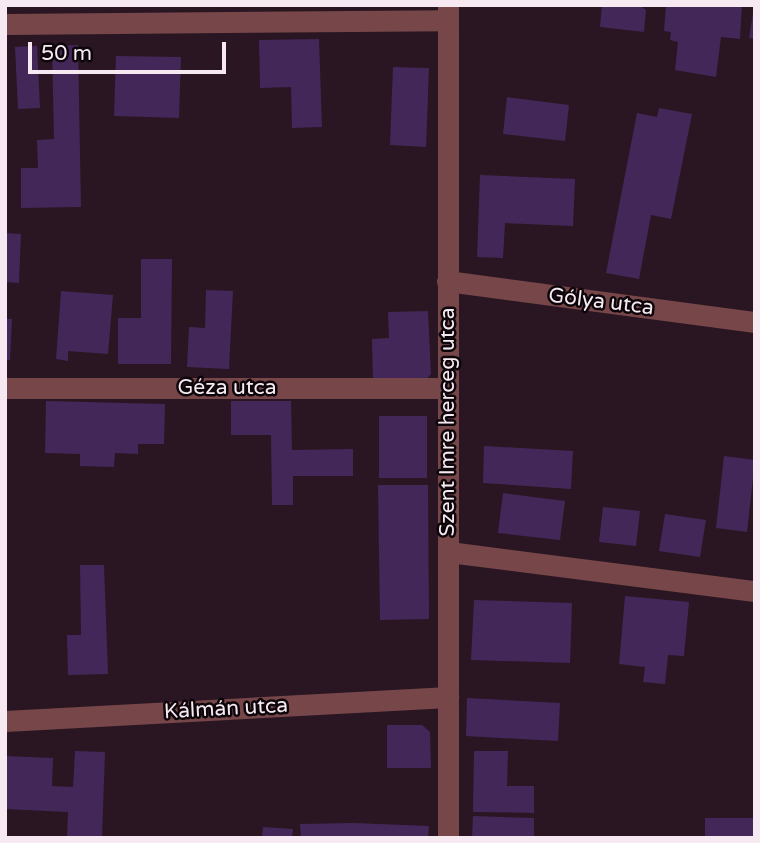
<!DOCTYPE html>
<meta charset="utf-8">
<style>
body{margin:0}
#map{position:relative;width:760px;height:843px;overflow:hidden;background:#291622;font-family:"Varela Round",sans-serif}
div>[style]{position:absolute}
.building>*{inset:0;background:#442759}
.minor>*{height:21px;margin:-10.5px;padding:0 10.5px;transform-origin:10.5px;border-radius:10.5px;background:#764649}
span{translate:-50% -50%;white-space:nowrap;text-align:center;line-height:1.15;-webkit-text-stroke:5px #0c0509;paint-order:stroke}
.street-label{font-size:21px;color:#f7e9f1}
.frame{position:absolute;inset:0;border:7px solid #f7e9f1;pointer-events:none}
.scale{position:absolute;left:28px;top:42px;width:198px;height:32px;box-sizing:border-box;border:4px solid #f7e9f1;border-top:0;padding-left:9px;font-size:21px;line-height:24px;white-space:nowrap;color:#f7e9f1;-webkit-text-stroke:5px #0c0509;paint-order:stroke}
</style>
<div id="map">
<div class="building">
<i style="clip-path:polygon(602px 5px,639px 5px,646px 10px,644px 32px,600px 27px)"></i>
<i style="clip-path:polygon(666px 5px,742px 5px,740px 39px,721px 37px,716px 77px,675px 70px,678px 42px,670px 40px,671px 32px,664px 31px)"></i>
<i style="clip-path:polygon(753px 13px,755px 13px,755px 39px,749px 38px)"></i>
<i style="clip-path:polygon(319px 39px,322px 127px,292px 128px,291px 87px,260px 88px,259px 40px)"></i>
<i style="clip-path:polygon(78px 45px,81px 207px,21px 208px,21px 168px,38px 168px,37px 140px,54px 139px,52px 46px)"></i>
<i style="clip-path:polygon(37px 46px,40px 108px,18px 109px,15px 47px)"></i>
<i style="clip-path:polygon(116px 56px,181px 57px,179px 118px,114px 116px)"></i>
<i style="clip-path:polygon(393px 67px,429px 68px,426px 147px,390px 145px)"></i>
<i style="clip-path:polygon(507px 97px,569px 105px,565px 141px,503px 134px)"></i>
<i style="clip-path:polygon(659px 108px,692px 114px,671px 219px,651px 215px,639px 279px,606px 273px,637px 113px,657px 117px)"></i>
<i style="clip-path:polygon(480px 175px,575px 179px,573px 226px,505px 223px,503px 258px,477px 257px)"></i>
<i style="clip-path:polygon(5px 233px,21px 234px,19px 283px,5px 282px)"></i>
<i style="clip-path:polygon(141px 259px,172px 259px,171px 364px,118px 364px,118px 318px,141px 318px)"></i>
<i style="clip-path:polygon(206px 290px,233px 291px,229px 369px,187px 367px,189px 327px,205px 328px)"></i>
<i style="clip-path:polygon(61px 291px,113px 295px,108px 354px,68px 351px,68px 361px,56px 359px)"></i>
<i style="clip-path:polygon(428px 311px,431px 374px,424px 382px,373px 384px,372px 339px,389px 338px,388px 312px)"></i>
<i style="clip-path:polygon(5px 319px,12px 319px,10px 360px,5px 360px)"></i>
<i style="clip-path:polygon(46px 401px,165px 404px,164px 444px,138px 444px,138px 454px,115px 453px,114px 467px,80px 466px,80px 454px,45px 453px)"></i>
<i style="clip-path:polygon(231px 401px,291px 401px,292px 450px,353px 449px,353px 476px,293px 476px,293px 505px,272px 505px,271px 435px,231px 435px)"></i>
<i style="clip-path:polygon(379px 416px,427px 416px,427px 478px,379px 478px)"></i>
<i style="clip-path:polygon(484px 446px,573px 451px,571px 489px,483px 483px)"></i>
<i style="clip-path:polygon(724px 456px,755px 460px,747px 532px,716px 528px)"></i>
<i style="clip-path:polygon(378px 485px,428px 485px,429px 619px,380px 620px)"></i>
<i style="clip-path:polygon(503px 493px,565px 501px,560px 540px,498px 533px)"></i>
<i style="clip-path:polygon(603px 507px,640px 511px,636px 546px,599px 542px)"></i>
<i style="clip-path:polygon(665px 514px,706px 520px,700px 557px,659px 551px)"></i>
<i style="clip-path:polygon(80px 565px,104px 565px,108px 674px,68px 675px,67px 635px,81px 635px)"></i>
<i style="clip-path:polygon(625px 596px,689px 602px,684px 656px,668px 655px,665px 684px,643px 682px,645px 667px,619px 664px)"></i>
<i style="clip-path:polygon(474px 600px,572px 603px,570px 663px,471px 660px)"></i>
<i style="clip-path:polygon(467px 698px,560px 703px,558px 741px,466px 736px)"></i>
<i style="clip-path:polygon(387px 725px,422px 725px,430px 732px,431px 768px,387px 768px)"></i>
<i style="clip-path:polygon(75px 751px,105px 752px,102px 838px,67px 838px,68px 812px,5px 809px,5px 756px,53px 758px,52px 786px,73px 787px)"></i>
<i style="clip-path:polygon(474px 751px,508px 751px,507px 786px,534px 786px,534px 813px,473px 812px)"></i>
<i style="clip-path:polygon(473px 816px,534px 818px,534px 838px,472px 838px)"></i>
<i style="clip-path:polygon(705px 818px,755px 818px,755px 838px,705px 838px)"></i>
<i style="clip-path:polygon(353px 823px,429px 826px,428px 838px,301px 838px,300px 824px)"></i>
<i style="clip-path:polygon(263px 827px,293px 829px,292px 838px,262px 838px)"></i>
</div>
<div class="minor">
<i style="left:448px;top:5px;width:833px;rotate:90deg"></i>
<i style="left:5px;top:24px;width:443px;rotate:-0.5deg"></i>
<i style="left:447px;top:281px;width:311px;rotate:7.6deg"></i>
<i style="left:5px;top:388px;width:443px"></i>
<i style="left:449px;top:552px;width:308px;rotate:7.3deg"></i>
<i style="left:5px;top:721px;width:444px;rotate:-3.1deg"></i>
</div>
<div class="street-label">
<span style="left:601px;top:302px;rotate:7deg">Gólya utca</span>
<span style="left:227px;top:388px">Géza utca</span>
<span style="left:448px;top:422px;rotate:-90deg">Szent Imre herceg utca</span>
<span style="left:226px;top:709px;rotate:-3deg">Kálmán utca</span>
</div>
<div class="frame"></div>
<div class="scale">50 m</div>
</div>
